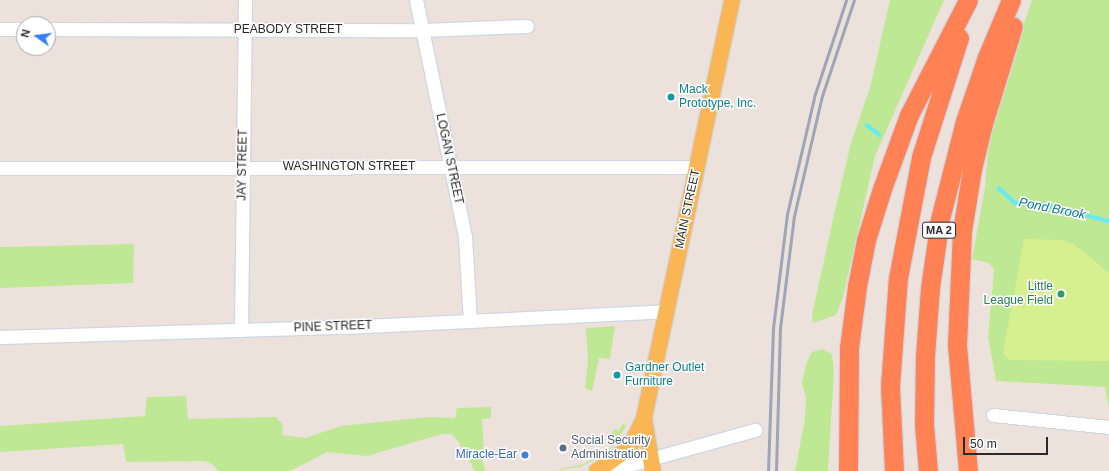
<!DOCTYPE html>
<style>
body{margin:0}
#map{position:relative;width:1109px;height:471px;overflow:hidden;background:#ede2db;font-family:Helvetica,sans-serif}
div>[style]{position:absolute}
.green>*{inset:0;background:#bfe894}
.pitch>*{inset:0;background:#d7f08f}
.stream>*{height:3.5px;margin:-1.75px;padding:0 1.75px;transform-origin:1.75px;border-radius:1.75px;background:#67e9f6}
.roads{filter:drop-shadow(1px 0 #d0d7e4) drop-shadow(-1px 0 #d0d7e4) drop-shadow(0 1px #d0d7e4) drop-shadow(0 -1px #d0d7e4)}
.minor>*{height:13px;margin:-6.5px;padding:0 6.5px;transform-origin:6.5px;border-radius:6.5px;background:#fff}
.major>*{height:16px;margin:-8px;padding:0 8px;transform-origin:8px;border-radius:8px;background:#fab654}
.highway>*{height:19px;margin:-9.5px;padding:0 9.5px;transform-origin:9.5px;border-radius:9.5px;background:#ff8154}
.rail>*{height:3px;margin:-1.5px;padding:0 1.5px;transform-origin:1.5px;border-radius:1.5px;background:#9da5b6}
.dots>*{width:11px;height:11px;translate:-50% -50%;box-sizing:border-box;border:2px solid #fff;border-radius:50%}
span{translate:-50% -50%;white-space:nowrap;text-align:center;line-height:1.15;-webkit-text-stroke:3px #fff;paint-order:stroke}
.shield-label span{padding:1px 3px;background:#fff;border:1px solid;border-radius:3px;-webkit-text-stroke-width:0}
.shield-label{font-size:11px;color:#2a2a2a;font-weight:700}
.street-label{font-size:12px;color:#2a2a2a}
.culture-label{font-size:12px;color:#0d838f}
.left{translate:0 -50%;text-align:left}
.leisure-label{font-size:12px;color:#27864d}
.right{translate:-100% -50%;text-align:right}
.service-label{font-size:12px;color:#4e5e75}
.shop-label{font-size:12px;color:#366cbe}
.water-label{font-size:13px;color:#057c95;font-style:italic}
.north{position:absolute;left:16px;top:16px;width:40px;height:40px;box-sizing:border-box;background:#fff;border:1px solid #aaa;border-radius:50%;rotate:284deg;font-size:11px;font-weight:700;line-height:16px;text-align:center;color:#2a2a2a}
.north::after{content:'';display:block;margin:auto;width:14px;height:18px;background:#367eff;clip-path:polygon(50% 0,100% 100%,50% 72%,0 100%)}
.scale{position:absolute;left:963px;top:437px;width:85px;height:18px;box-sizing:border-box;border:2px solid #2a2a2a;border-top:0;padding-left:5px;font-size:12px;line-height:14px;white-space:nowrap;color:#2a2a2a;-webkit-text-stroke:3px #fff;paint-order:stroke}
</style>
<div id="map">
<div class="green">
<i style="clip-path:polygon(890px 0,944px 0,875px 156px,843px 297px,836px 315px,813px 323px,812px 315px,834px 215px,851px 143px,870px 88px)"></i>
<i style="clip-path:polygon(1032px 0,1109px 0,1109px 408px,1105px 387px,996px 381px,988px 337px,994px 269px,989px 263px,972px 259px,985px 187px,989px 138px,1003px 86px)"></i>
<i style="clip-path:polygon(134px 244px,133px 283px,0 288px,0 247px)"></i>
<i style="clip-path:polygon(615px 326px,610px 359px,599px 358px,592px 391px,585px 388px,588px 361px,586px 328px)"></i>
<i style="clip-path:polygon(822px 349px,832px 354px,834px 373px,828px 471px,795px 471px,805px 419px,806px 397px,802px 384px,806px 364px,812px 352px)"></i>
<i style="clip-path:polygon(186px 396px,188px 419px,276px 417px,283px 425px,282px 435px,305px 438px,341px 426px,428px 417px,455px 418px,457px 408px,491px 407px,491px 418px,482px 419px,484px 453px,482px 457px,485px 471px,475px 471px,458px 441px,451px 434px,442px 434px,367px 456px,327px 452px,290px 471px,219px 471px,210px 463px,204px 461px,126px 462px,123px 444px,0 452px,0 426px,145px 416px,147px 397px)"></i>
<i style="clip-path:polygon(623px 423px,626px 426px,613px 446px,601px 457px,580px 467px,551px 471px,584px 464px,611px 447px,608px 436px,615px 429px,619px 431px)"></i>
</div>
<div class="pitch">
<i style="clip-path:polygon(1024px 239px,1061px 240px,1074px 244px,1109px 273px,1109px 361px,1010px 360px,1003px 354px)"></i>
</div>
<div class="stream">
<i style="left:867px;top:125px;width:16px;rotate:38deg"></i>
<i style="left:999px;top:188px;width:22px;rotate:43deg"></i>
<i style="left:1015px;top:203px;width:25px;rotate:2deg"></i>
<i style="left:1040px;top:204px;width:71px;rotate:13.8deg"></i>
</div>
<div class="roads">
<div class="minor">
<i style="left:416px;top:0;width:242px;rotate:78.3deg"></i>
<i style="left:465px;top:237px;width:84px;rotate:86.6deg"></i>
<i style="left:0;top:29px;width:24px"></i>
<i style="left:48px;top:29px;width:374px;rotate:0.2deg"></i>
<i style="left:422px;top:30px;width:105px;rotate:-2.2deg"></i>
<i style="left:0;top:168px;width:697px;rotate:-0.08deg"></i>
<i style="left:241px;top:330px;width:330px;rotate:-89.3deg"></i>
<i style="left:0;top:337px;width:344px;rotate:-1.7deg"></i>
<i style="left:344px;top:327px;width:322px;rotate:-2.8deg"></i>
<i style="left:993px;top:415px;width:117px;rotate:5.9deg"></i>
<i style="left:607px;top:471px;width:154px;rotate:-15.5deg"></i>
</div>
<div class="major">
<i style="left:644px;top:418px;width:54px;rotate:80.4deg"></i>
<i style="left:597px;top:471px;width:41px;rotate:-36deg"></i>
<i style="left:630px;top:447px;width:32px;rotate:-64deg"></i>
<i style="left:644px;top:418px;width:427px;rotate:-78.1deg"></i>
</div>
<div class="highway">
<i style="left:848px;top:471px;width:123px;rotate:-89.5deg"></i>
<i style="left:849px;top:348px;width:63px;rotate:-82.6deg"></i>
<i style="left:857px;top:286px;width:47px;rotate:-78.9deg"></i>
<i style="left:866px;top:240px;width:53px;rotate:-72.6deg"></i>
<i style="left:882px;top:189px;width:79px;rotate:-70deg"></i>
<i style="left:909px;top:115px;width:129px;rotate:-62.8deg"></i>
<i style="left:894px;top:471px;width:85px;rotate:-92.7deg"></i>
<i style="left:890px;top:386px;width:108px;rotate:-85.8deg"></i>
<i style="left:898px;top:278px;width:123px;rotate:-79.2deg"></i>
<i style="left:921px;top:157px;width:125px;rotate:-72.3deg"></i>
<i style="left:928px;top:471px;width:46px;rotate:-95deg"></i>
<i style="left:924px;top:425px;width:69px;rotate:-89.2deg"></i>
<i style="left:925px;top:356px;width:68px;rotate:-85.8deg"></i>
<i style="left:930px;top:288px;width:70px;rotate:-81.8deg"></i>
<i style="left:940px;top:219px;width:101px;rotate:-75.7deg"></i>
<i style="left:965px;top:121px;width:68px;rotate:-71deg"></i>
<i style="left:987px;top:57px;width:62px;rotate:-67.2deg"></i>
<i style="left:968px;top:471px;width:126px;rotate:-95deg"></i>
<i style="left:957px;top:345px;width:114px;rotate:-87.5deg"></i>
<i style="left:962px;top:231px;width:63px;rotate:-80.8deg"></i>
<i style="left:972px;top:169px;width:46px;rotate:-76.3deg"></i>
<i style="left:983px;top:124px;width:102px;rotate:-73deg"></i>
</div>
</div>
<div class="rail">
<i style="left:768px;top:471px;width:143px;rotate:-88deg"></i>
<i style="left:773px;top:328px;width:115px;rotate:-83deg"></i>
<i style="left:787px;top:214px;width:123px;rotate:-76.9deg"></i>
<i style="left:815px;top:94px;width:99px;rotate:-71.7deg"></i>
<i style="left:776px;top:471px;width:143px;rotate:-88.4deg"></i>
<i style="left:780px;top:328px;width:113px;rotate:-82.9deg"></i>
<i style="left:794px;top:216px;width:123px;rotate:-76.9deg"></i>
<i style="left:822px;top:96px;width:101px;rotate:-71.6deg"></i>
</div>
<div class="dots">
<i style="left:671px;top:97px;background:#0f9aa8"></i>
<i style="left:1061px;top:294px;background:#2e9e5b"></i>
<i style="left:617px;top:375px;background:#0f9aa8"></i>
<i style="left:563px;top:448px;background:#5c6f8a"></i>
<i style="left:525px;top:455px;background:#3f7fe0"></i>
</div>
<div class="shield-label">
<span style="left:939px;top:230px">MA 2</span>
</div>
<div class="street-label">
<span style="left:288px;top:30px">PEABODY STREET</span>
<span style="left:449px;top:159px;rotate:78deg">LOGAN STREET</span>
<span style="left:243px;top:165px;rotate:-89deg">JAY STREET</span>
<span style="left:349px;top:167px">WASHINGTON STREET</span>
<span style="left:688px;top:209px;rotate:-78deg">MAIN STREET</span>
<span style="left:333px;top:327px;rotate:-2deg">PINE STREET</span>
</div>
<div class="culture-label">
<span class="left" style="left:679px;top:97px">Mack<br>Prototype, Inc.</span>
<span class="left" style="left:625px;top:375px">Gardner Outlet<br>Furniture</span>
</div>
<div class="leisure-label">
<span class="right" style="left:1053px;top:294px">Little<br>League Field</span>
</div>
<div class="service-label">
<span class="left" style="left:571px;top:448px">Social Security<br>Administration</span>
</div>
<div class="shop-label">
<span class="right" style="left:517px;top:455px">Miracle-Ear</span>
</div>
<div class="water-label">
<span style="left:1052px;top:209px;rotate:11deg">Pond Brook</span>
</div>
<div class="north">N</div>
<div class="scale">50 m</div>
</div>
